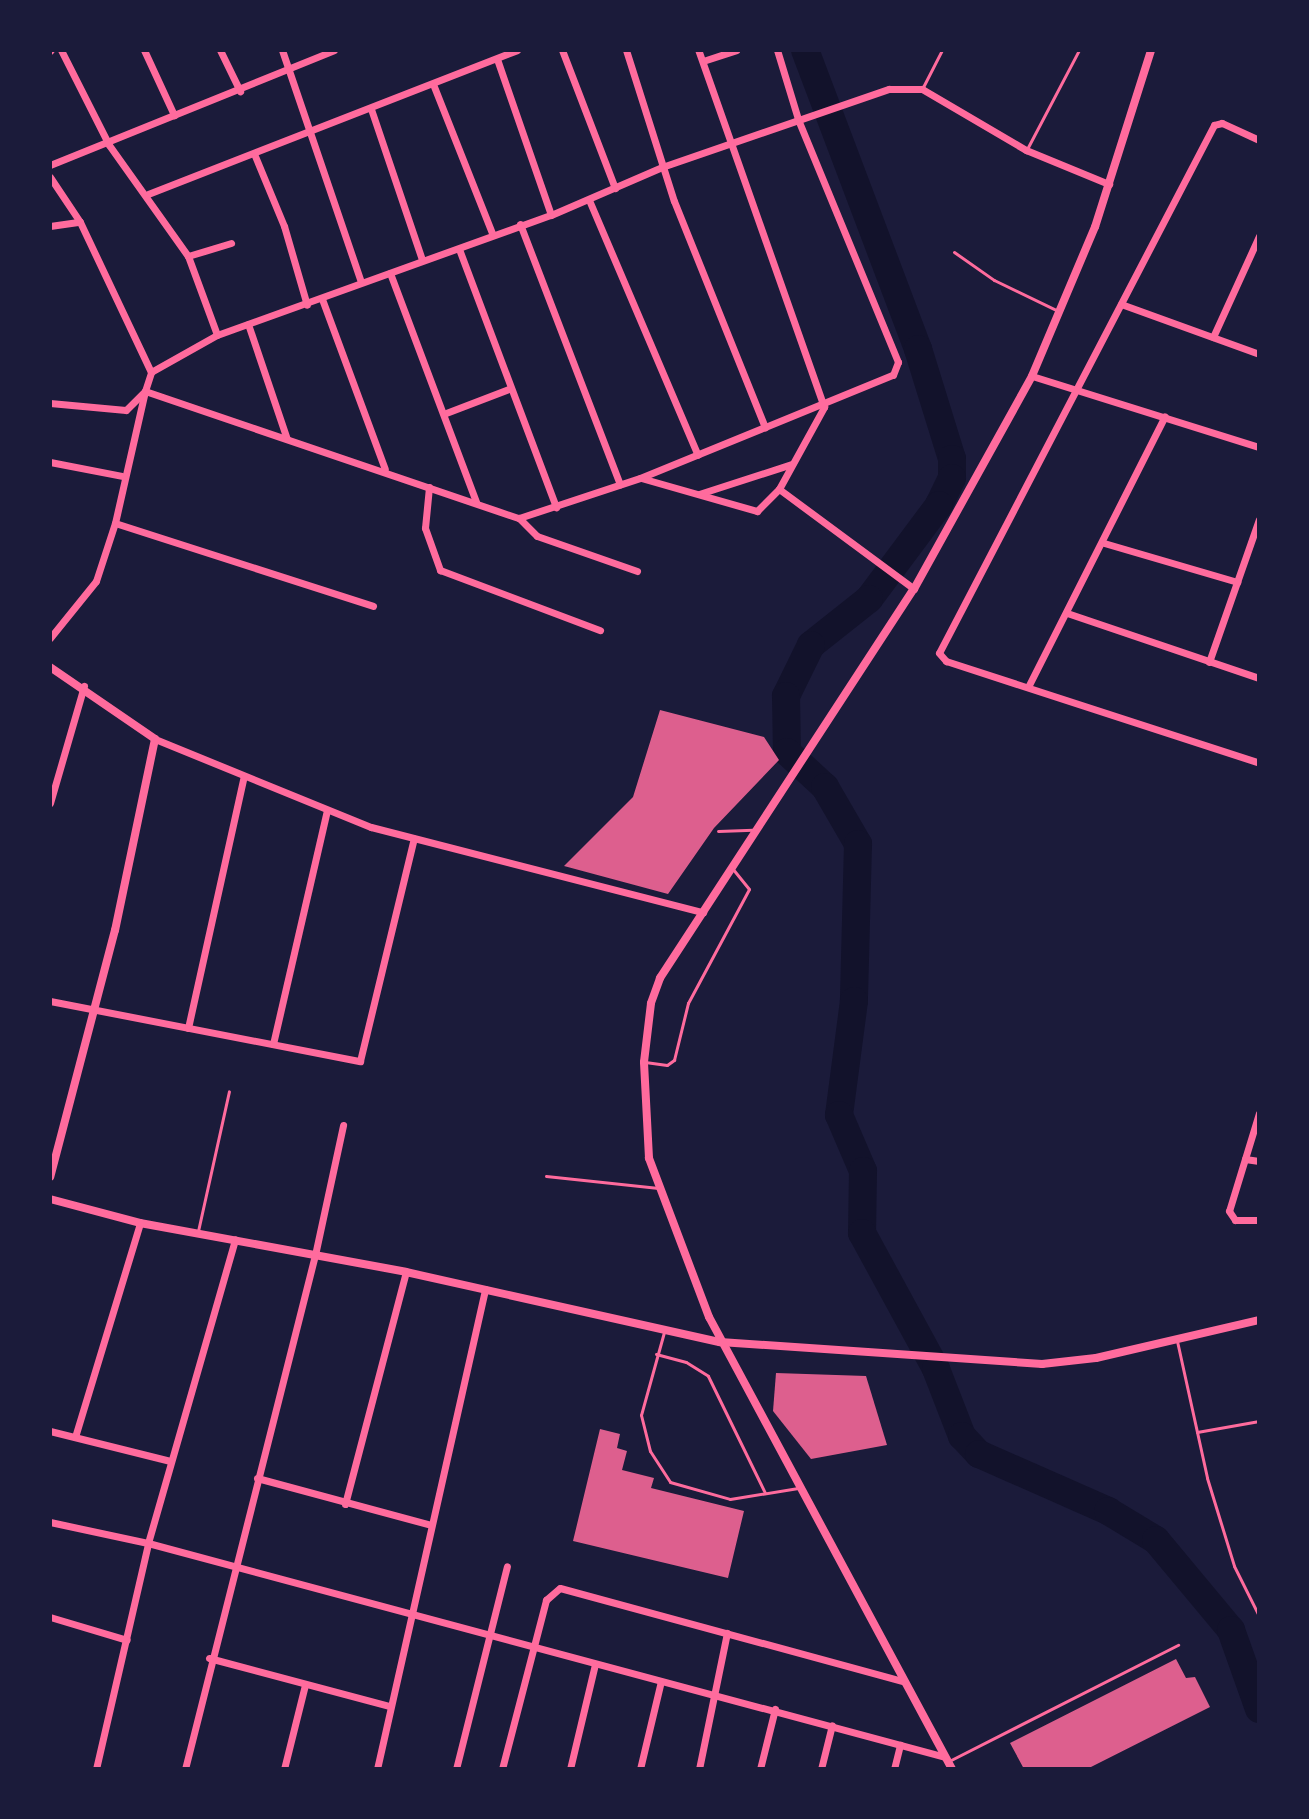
<!DOCTYPE html>
<style>
body{margin:0}
#map{position:relative;width:1309px;height:1819px;overflow:hidden;background:#1b1b3a;font-family:Roboto,sans-serif}
div>[style]{position:absolute}
.river>*{height:28px;margin:-14px;padding:0 14px;transform-origin:14px;border-radius:14px;background:#12122b}
.building>*{inset:0;background:#dd5f8e}
.service>*{height:3px;margin:-1.5px;padding:0 1.5px;transform-origin:1.5px;border-radius:1.5px;background:#ff6b9d}
.minor>*{height:7px;margin:-3.5px;padding:0 3.5px;transform-origin:3.5px;border-radius:3.5px;background:#ff6b9d}
.tertiary>*{height:8px;margin:-4px;padding:0 4px;transform-origin:4px;border-radius:4px;background:#ff6b9d}
span{translate:-50% -50%;white-space:nowrap;text-align:center;line-height:1.15;-webkit-text-stroke:8px #1b1b3a;paint-order:stroke}
.frame{position:absolute;inset:0;border:52px solid #1b1b3a;pointer-events:none}
</style>
<div id="map">
<div class="river">
<i style="left:805px;top:50px;width:320px;rotate:69.3deg"></i>
<i style="left:918px;top:349px;width:115px;rotate:72.8deg"></i>
<i style="left:952px;top:459px;width:19px;rotate:90deg"></i>
<i style="left:952px;top:478px;width:30px;rotate:116deg"></i>
<i style="left:939px;top:505px;width:117px;rotate:126.7deg"></i>
<i style="left:869px;top:599px;width:74px;rotate:141.6deg"></i>
<i style="left:811px;top:645px;width:57px;rotate:116.1deg"></i>
<i style="left:786px;top:696px;width:56px;rotate:89deg"></i>
<i style="left:787px;top:752px;width:52px;rotate:42.6deg"></i>
<i style="left:825px;top:787px;width:66px;rotate:59.9deg"></i>
<i style="left:858px;top:844px;width:157px;rotate:91.5deg"></i>
<i style="left:854px;top:1001px;width:115px;rotate:97.5deg"></i>
<i style="left:839px;top:1115px;width:61px;rotate:66.8deg"></i>
<i style="left:863px;top:1171px;width:62px;rotate:90.9deg"></i>
<i style="left:862px;top:1233px;width:155px;rotate:61.4deg"></i>
<i style="left:936px;top:1369px;width:72px;rotate:68.8deg"></i>
<i style="left:962px;top:1436px;width:25px;rotate:47deg"></i>
<i style="left:979px;top:1454px;width:141px;rotate:23.8deg"></i>
<i style="left:1108px;top:1511px;width:56px;rotate:31.1deg"></i>
<i style="left:1156px;top:1540px;width:117px;rotate:50.2deg"></i>
<i style="left:1231px;top:1630px;width:84px;rotate:70.5deg"></i>
</div>
<div class="building">
<i style="clip-path:polygon(660px 710px,764px 737px,779px 760px,714px 828px,668px 894px,564px 866px,633px 797px)"></i>
<i style="clip-path:polygon(776px 1373px,866px 1376px,887px 1445px,811px 1459px,773px 1411px)"></i>
<i style="clip-path:polygon(600px 1429px,620px 1434px,617px 1448px,627px 1451px,622px 1470px,654px 1478px,651px 1488px,744px 1511px,728px 1578px,573px 1541px)"></i>
<i style="clip-path:polygon(1176px 1659px,1186px 1678px,1195px 1677px,1210px 1707px,1087px 1769px,1024px 1769px,1010px 1743px)"></i>
</div>
<div class="service">
<i style="left:922px;top:89px;width:44px;rotate:-62.9deg"></i>
<i style="left:1027px;top:149px;width:112px;rotate:-62.3deg"></i>
<i style="left:954px;top:252px;width:49px;rotate:35deg"></i>
<i style="left:994px;top:280px;width:71px;rotate:25.8deg"></i>
<i style="left:718px;top:831px;width:35px;rotate:-2deg"></i>
<i style="left:645px;top:1062px;width:22px;rotate:8deg"></i>
<i style="left:667px;top:1065px;width:9px;rotate:-36deg"></i>
<i style="left:674px;top:1060px;width:59px;rotate:-76.2deg"></i>
<i style="left:688px;top:1003px;width:129px;rotate:-61.8deg"></i>
<i style="left:749px;top:889px;width:27px;rotate:-129deg"></i>
<i style="left:546px;top:1176px;width:113px;rotate:6.1deg"></i>
<i style="left:198px;top:1231px;width:143px;rotate:-77.5deg"></i>
<i style="left:664px;top:1332px;width:86px;rotate:105.5deg"></i>
<i style="left:641px;top:1415px;width:37px;rotate:76deg"></i>
<i style="left:650px;top:1451px;width:37px;rotate:57deg"></i>
<i style="left:670px;top:1482px;width:62px;rotate:15.8deg"></i>
<i style="left:730px;top:1499px;width:69px;rotate:-9.2deg"></i>
<i style="left:1177px;top:1341px;width:140px;rotate:77.6deg"></i>
<i style="left:1207px;top:1478px;width:92px;rotate:72.9deg"></i>
<i style="left:1234px;top:1566px;width:56px;rotate:63.4deg"></i>
<i style="left:656px;top:1354px;width:31px;rotate:15deg"></i>
<i style="left:686px;top:1362px;width:26px;rotate:32deg"></i>
<i style="left:708px;top:1376px;width:130px;rotate:64deg"></i>
<i style="left:1197px;top:1432px;width:63px;rotate:-10.1deg"></i>
<i style="left:949px;top:1761px;width:257px;rotate:-26.9deg"></i>
</div>
<div class="minor">
<i style="left:61px;top:50px;width:106px;rotate:63.2deg"></i>
<i style="left:109px;top:145px;width:136px;rotate:54.6deg"></i>
<i style="left:188px;top:256px;width:84px;rotate:69.8deg"></i>
<i style="left:144px;top:50px;width:72px;rotate:65.2deg"></i>
<i style="left:220px;top:50px;width:46px;rotate:64deg"></i>
<i style="left:282px;top:50px;width:245px;rotate:71.2deg"></i>
<i style="left:562px;top:50px;width:148px;rotate:69deg"></i>
<i style="left:626px;top:50px;width:158px;rotate:72.4deg"></i>
<i style="left:674px;top:201px;width:244px;rotate:68.1deg"></i>
<i style="left:50px;top:51px;width:1px;rotate:-45deg"></i>
<i style="left:497px;top:59px;width:165px;rotate:70.9deg"></i>
<i style="left:703px;top:61px;width:35px;rotate:-18deg"></i>
<i style="left:433px;top:84px;width:160px;rotate:68.4deg"></i>
<i style="left:371px;top:109px;width:159px;rotate:71.3deg"></i>
<i style="left:1259px;top:140px;width:41px;rotate:-155.3deg"></i>
<i style="left:1222px;top:123px;width:8px;rotate:166deg"></i>
<i style="left:1214px;top:125px;width:595px;rotate:117.51deg"></i>
<i style="left:939px;top:653px;width:11px;rotate:49deg"></i>
<i style="left:946px;top:661px;width:329px;rotate:18deg"></i>
<i style="left:255px;top:156px;width:76px;rotate:67.5deg"></i>
<i style="left:284px;top:226px;width:82px;rotate:73.8deg"></i>
<i style="left:50px;top:165px;width:306px;rotate:-22deg"></i>
<i style="left:50px;top:177px;width:54px;rotate:56.3deg"></i>
<i style="left:80px;top:222px;width:166px;rotate:64.7deg"></i>
<i style="left:148px;top:194px;width:396px;rotate:-21.3deg"></i>
<i style="left:589px;top:200px;width:277px;rotate:66.9deg"></i>
<i style="left:520px;top:224px;width:279px;rotate:69deg"></i>
<i style="left:50px;top:226px;width:30px;rotate:-8deg"></i>
<i style="left:459px;top:249px;width:276px;rotate:69.4deg"></i>
<i style="left:188px;top:256px;width:45px;rotate:-16.8deg"></i>
<i style="left:390px;top:273px;width:245px;rotate:69.4deg"></i>
<i style="left:322px;top:299px;width:181px;rotate:69.7deg"></i>
<i style="left:1121px;top:304px;width:147px;rotate:19.9deg"></i>
<i style="left:248px;top:324px;width:121px;rotate:71.3deg"></i>
<i style="left:1213px;top:337px;width:111px;rotate:-65.5deg"></i>
<i style="left:1032px;top:376px;width:238px;rotate:17.4deg"></i>
<i style="left:50px;top:403px;width:76px;rotate:5.3deg"></i>
<i style="left:126px;top:410px;width:27px;rotate:-45deg"></i>
<i style="left:145px;top:391px;width:20px;rotate:-72deg"></i>
<i style="left:151px;top:372px;width:76px;rotate:-29.3deg"></i>
<i style="left:217px;top:335px;width:355px;rotate:-19.8deg"></i>
<i style="left:551px;top:215px;width:121px;rotate:-23.4deg"></i>
<i style="left:662px;top:167px;width:240px;rotate:-19deg"></i>
<i style="left:889px;top:89px;width:33px"></i>
<i style="left:922px;top:89px;width:121px;rotate:30.4deg"></i>
<i style="left:1026px;top:150px;width:90px;rotate:22.3deg"></i>
<i style="left:446px;top:413px;width:67px;rotate:-20.9deg"></i>
<i style="left:50px;top:462px;width:73px;rotate:11deg"></i>
<i style="left:641px;top:478px;width:121px;rotate:15.9deg"></i>
<i style="left:757px;top:511px;width:31px;rotate:-45deg"></i>
<i style="left:779px;top:489px;width:94px;rotate:-61.2deg"></i>
<i style="left:824px;top:407px;width:379px;rotate:-109.4deg"></i>
<i style="left:429px;top:487px;width:41px;rotate:95.6deg"></i>
<i style="left:425px;top:528px;width:45px;rotate:70.3deg"></i>
<i style="left:440px;top:570px;width:171px;rotate:20.6deg"></i>
<i style="left:779px;top:489px;width:168px;rotate:36.5deg"></i>
<i style="left:699px;top:494px;width:98px;rotate:-17.9deg"></i>
<i style="left:519px;top:518px;width:25px;rotate:45deg"></i>
<i style="left:537px;top:536px;width:106px;rotate:19.3deg"></i>
<i style="left:115px;top:523px;width:271px;rotate:17.8deg"></i>
<i style="left:1104px;top:543px;width:139px;rotate:16.3deg"></i>
<i style="left:1067px;top:613px;width:203px;rotate:18.7deg"></i>
<i style="left:50px;top:638px;width:73px;rotate:-51.1deg"></i>
<i style="left:96px;top:581px;width:61px;rotate:-71.9deg"></i>
<i style="left:115px;top:523px;width:135px;rotate:-77.2deg"></i>
<i style="left:145px;top:391px;width:395px;rotate:18.8deg"></i>
<i style="left:519px;top:518px;width:127px;rotate:-18.3deg"></i>
<i style="left:640px;top:478px;width:273px;rotate:-22.2deg"></i>
<i style="left:893px;top:375px;width:14px;rotate:-69deg"></i>
<i style="left:898px;top:362px;width:263px;rotate:-112.4deg"></i>
<i style="left:798px;top:119px;width:72px;rotate:-106.9deg"></i>
<i style="left:1209px;top:662px;width:151px;rotate:-70.7deg"></i>
<i style="left:1029px;top:685px;width:301px;rotate:-63.2deg"></i>
<i style="left:155px;top:739px;width:233px;rotate:22.2deg"></i>
<i style="left:371px;top:827px;width:343px;rotate:14.4deg"></i>
<i style="left:50px;top:803px;width:122px;rotate:-73.8deg"></i>
<i style="left:50px;top:1001px;width:316px;rotate:11deg"></i>
<i style="left:360px;top:1061px;width:229px;rotate:-76.4deg"></i>
<i style="left:188px;top:1028px;width:258px;rotate:-77.5deg"></i>
<i style="left:273px;top:1044px;width:240px;rotate:-77deg"></i>
<i style="left:1259px;top:1113px;width:102px;rotate:107deg"></i>
<i style="left:1229px;top:1211px;width:11px;rotate:56deg"></i>
<i style="left:1235px;top:1220px;width:24px"></i>
<i style="left:1245px;top:1159px;width:14px;rotate:8deg"></i>
<i style="left:50px;top:1431px;width:124px;rotate:14deg"></i>
<i style="left:75px;top:1437px;width:224px;rotate:-73.1deg"></i>
<i style="left:257px;top:1478px;width:180px;rotate:15.1deg"></i>
<i style="left:345px;top:1504px;width:240px;rotate:-75.3deg"></i>
<i style="left:50px;top:1522px;width:100px;rotate:12.1deg"></i>
<i style="left:148px;top:1543px;width:825px;rotate:15.03deg"></i>
<i style="left:50px;top:1617px;width:80px;rotate:16.6deg"></i>
<i style="left:209px;top:1658px;width:187px;rotate:14.9deg"></i>
<i style="left:96px;top:1769px;width:232px;rotate:-77deg"></i>
<i style="left:148px;top:1543px;width:316px;rotate:-74deg"></i>
<i style="left:185px;top:1769px;width:530px;rotate:-75.81deg"></i>
<i style="left:315px;top:1255px;width:133px;rotate:-77.8deg"></i>
<i style="left:284px;top:1769px;width:87px;rotate:-76deg"></i>
<i style="left:377px;top:1769px;width:492px;rotate:-77.3deg"></i>
<i style="left:456px;top:1769px;width:209px;rotate:-75.9deg"></i>
<i style="left:502px;top:1769px;width:175px;rotate:-75.4deg"></i>
<i style="left:546px;top:1600px;width:18px;rotate:-41deg"></i>
<i style="left:560px;top:1588px;width:355px;rotate:15.2deg"></i>
<i style="left:570px;top:1769px;width:108px;rotate:-76.6deg"></i>
<i style="left:640px;top:1769px;width:90px;rotate:-76.6deg"></i>
<i style="left:699px;top:1769px;width:139px;rotate:-78.4deg"></i>
<i style="left:760px;top:1769px;width:62px;rotate:-76deg"></i>
<i style="left:821px;top:1769px;width:45px;rotate:-76deg"></i>
<i style="left:894px;top:1769px;width:25px;rotate:-76deg"></i>
</div>
<div class="tertiary">
<i style="left:50px;top:667px;width:127px;rotate:34.4deg"></i>
<i style="left:155px;top:739px;width:195px;rotate:101.8deg"></i>
<i style="left:115px;top:930px;width:255px;rotate:104.7deg"></i>
<i style="left:50px;top:1199px;width:93px;rotate:14.9deg"></i>
<i style="left:140px;top:1223px;width:270px;rotate:10.4deg"></i>
<i style="left:406px;top:1272px;width:322px;rotate:12.6deg"></i>
<i style="left:720px;top:1342px;width:323px;rotate:3.9deg"></i>
<i style="left:1042px;top:1364px;width:54px;rotate:-6.3deg"></i>
<i style="left:1096px;top:1358px;width:167px;rotate:-13.1deg"></i>
<i style="left:952px;top:1769px;width:513px;rotate:-118.26deg"></i>
<i style="left:709px;top:1317px;width:170px;rotate:-110.7deg"></i>
<i style="left:649px;top:1158px;width:96px;rotate:-93deg"></i>
<i style="left:644px;top:1062px;width:59px;rotate:-83.2deg"></i>
<i style="left:651px;top:1003px;width:27px;rotate:-70deg"></i>
<i style="left:660px;top:978px;width:465px;rotate:-56.9deg"></i>
<i style="left:914px;top:589px;width:244px;rotate:-61deg"></i>
<i style="left:1032px;top:376px;width:162px;rotate:-67.1deg"></i>
<i style="left:1095px;top:227px;width:186px;rotate:-72.4deg"></i>
</div>
<div class="frame"></div>
</div>
